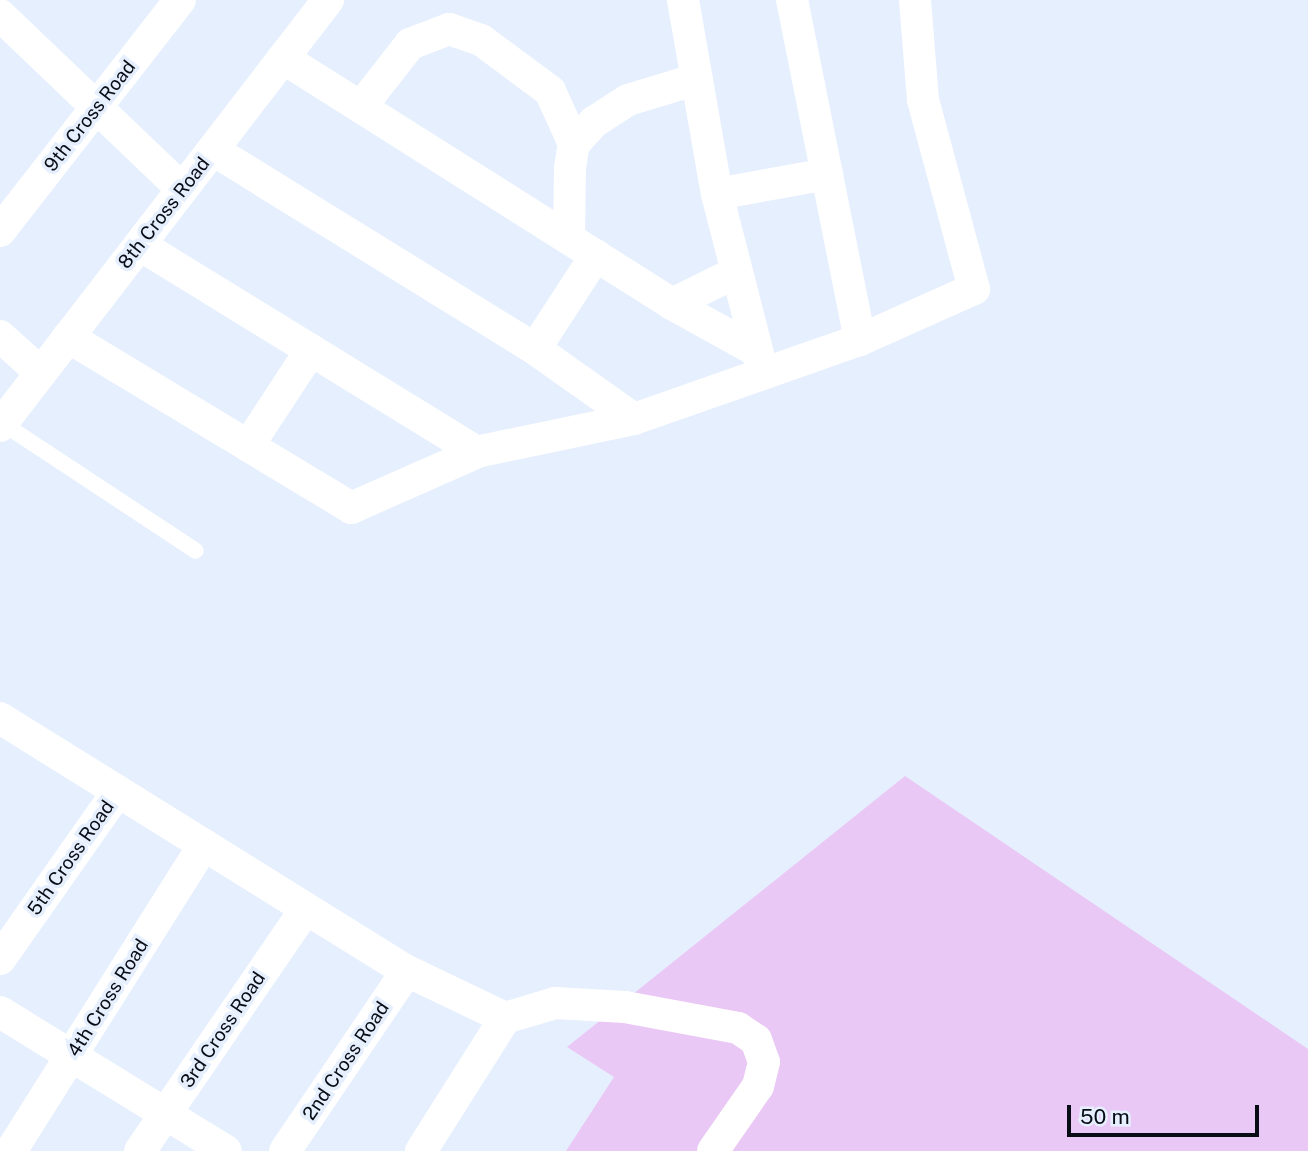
<!DOCTYPE html>
<style>
body{margin:0}
#map{position:relative;width:1308px;height:1151px;overflow:hidden;background:#e6effe;font-family:"Public Sans",sans-serif}
div>[style]{position:absolute}
.green>*{inset:0;background:#eac8f5}
.lane>*{height:16px;margin:-8px;padding:0 8px;transform-origin:8px;border-radius:8px;background:#fff}
.street>*{height:32px;margin:-16px;padding:0 16px;transform-origin:16px;border-radius:16px;background:#fff}
span{translate:-50% -50%;white-space:nowrap;text-align:center;line-height:1.15;-webkit-text-stroke:7px #e6effe;paint-order:stroke}
.street-label{font-size:19px;color:#080c14}
.scale{position:absolute;left:1067px;top:1105px;width:192px;height:32px;box-sizing:border-box;border:4px solid #080c14;border-top:0;padding-left:9px;font-size:21px;line-height:24px;white-space:nowrap;color:#080c14;-webkit-text-stroke:5px #e6effe;paint-order:stroke}
</style>
<div id="map">
<div class="green">
<i style="clip-path:polygon(905px 776px,1308px 1049px,1308px 1151px,566px 1151px,614px 1077px,567px 1047px)"></i>
</div>
<div class="lane">
<i style="left:2px;top:423px;width:232px;rotate:33.4deg"></i>
</div>
<div class="street">
<i style="left:683px;top:0;width:197px;rotate:80.1deg"></i>
<i style="left:717px;top:194px;width:172px;rotate:75.6deg"></i>
<i style="left:0;top:15px;width:252px;rotate:43.7deg"></i>
<i style="left:283px;top:58px;width:460px;rotate:32.3deg"></i>
<i style="left:672px;top:304px;width:97px;rotate:28.9deg"></i>
<i style="left:361px;top:107px;width:80px;rotate:-52.1deg"></i>
<i style="left:410px;top:44px;width:42px;rotate:-21deg"></i>
<i style="left:449px;top:29px;width:34px;rotate:19deg"></i>
<i style="left:481px;top:40px;width:86px;rotate:36.5deg"></i>
<i style="left:550px;top:91px;width:58px;rotate:65.6deg"></i>
<i style="left:213px;top:150px;width:379px;rotate:31.7deg"></i>
<i style="left:535px;top:349px;width:112px;rotate:-57deg"></i>
<i style="left:717px;top:194px;width:112px;rotate:-10.3deg"></i>
<i style="left:0;top:231px;width:293px;rotate:-52.1deg"></i>
<i style="left:569px;top:238px;width:70px;rotate:-89.2deg"></i>
<i style="left:570px;top:168px;width:24px;rotate:-81deg"></i>
<i style="left:574px;top:144px;width:30px;rotate:-48deg"></i>
<i style="left:594px;top:122px;width:40px;rotate:-32.9deg"></i>
<i style="left:628px;top:100px;width:72px;rotate:-16.9deg"></i>
<i style="left:140px;top:245px;width:395px;rotate:31.6deg"></i>
<i style="left:476px;top:452px;width:161px;rotate:-11.8deg"></i>
<i style="left:634px;top:419px;width:121px;rotate:-144.7deg"></i>
<i style="left:672px;top:304px;width:72px;rotate:-26.2deg"></i>
<i style="left:0;top:336px;width:55px;rotate:42.1deg"></i>
<i style="left:68px;top:337px;width:331px;rotate:31.1deg"></i>
<i style="left:351px;top:508px;width:139px;rotate:-23.8deg"></i>
<i style="left:860px;top:340px;width:125px;rotate:-24.1deg"></i>
<i style="left:974px;top:289px;width:196px;rotate:-105.1deg"></i>
<i style="left:923px;top:100px;width:100px;rotate:-94.6deg"></i>
<i style="left:634px;top:419px;width:239px;rotate:-19.3deg"></i>
<i style="left:860px;top:340px;width:347px;rotate:-101.3deg"></i>
<i style="left:0;top:426px;width:538px;rotate:-52.41deg"></i>
<i style="left:248px;top:446px;width:115px;rotate:-56.7deg"></i>
<i style="left:0;top:718px;width:479px;rotate:31.9deg"></i>
<i style="left:407px;top:971px;width:109px;rotate:25.6deg"></i>
<i style="left:505px;top:1018px;width:52px;rotate:-16.7deg"></i>
<i style="left:555px;top:1003px;width:70px;rotate:3.3deg"></i>
<i style="left:625px;top:1007px;width:115px;rotate:10.5deg"></i>
<i style="left:738px;top:1028px;width:22px;rotate:34deg"></i>
<i style="left:756px;top:1040px;width:23px;rotate:70deg"></i>
<i style="left:764px;top:1062px;width:25px;rotate:104deg"></i>
<i style="left:758px;top:1086px;width:79px;rotate:124.7deg"></i>
<i style="left:0;top:959px;width:205px;rotate:-54.9deg"></i>
<i style="left:0;top:1012px;width:265px;rotate:31.6deg"></i>
<i style="left:11px;top:1151px;width:362px;rotate:-57.8deg"></i>
<i style="left:140px;top:1151px;width:293px;rotate:-55.6deg"></i>
<i style="left:285px;top:1151px;width:217px;rotate:-55.9deg"></i>
<i style="left:421px;top:1151px;width:157px;rotate:-57.7deg"></i>
</div>
<div class="street-label">
<span style="left:90px;top:116px;rotate:-52deg">9th Cross Road</span>
<span style="left:164px;top:213px;rotate:-52deg">8th Cross Road</span>
<span style="left:71px;top:858px;rotate:-55deg">5th Cross Road</span>
<span style="left:108px;top:998px;rotate:-58deg">4th Cross Road</span>
<span style="left:223px;top:1030px;rotate:-56deg">3rd Cross Road</span>
<span style="left:346px;top:1061px;rotate:-56deg">2nd Cross Road</span>
</div>
<div class="scale">50 m</div>
</div>
